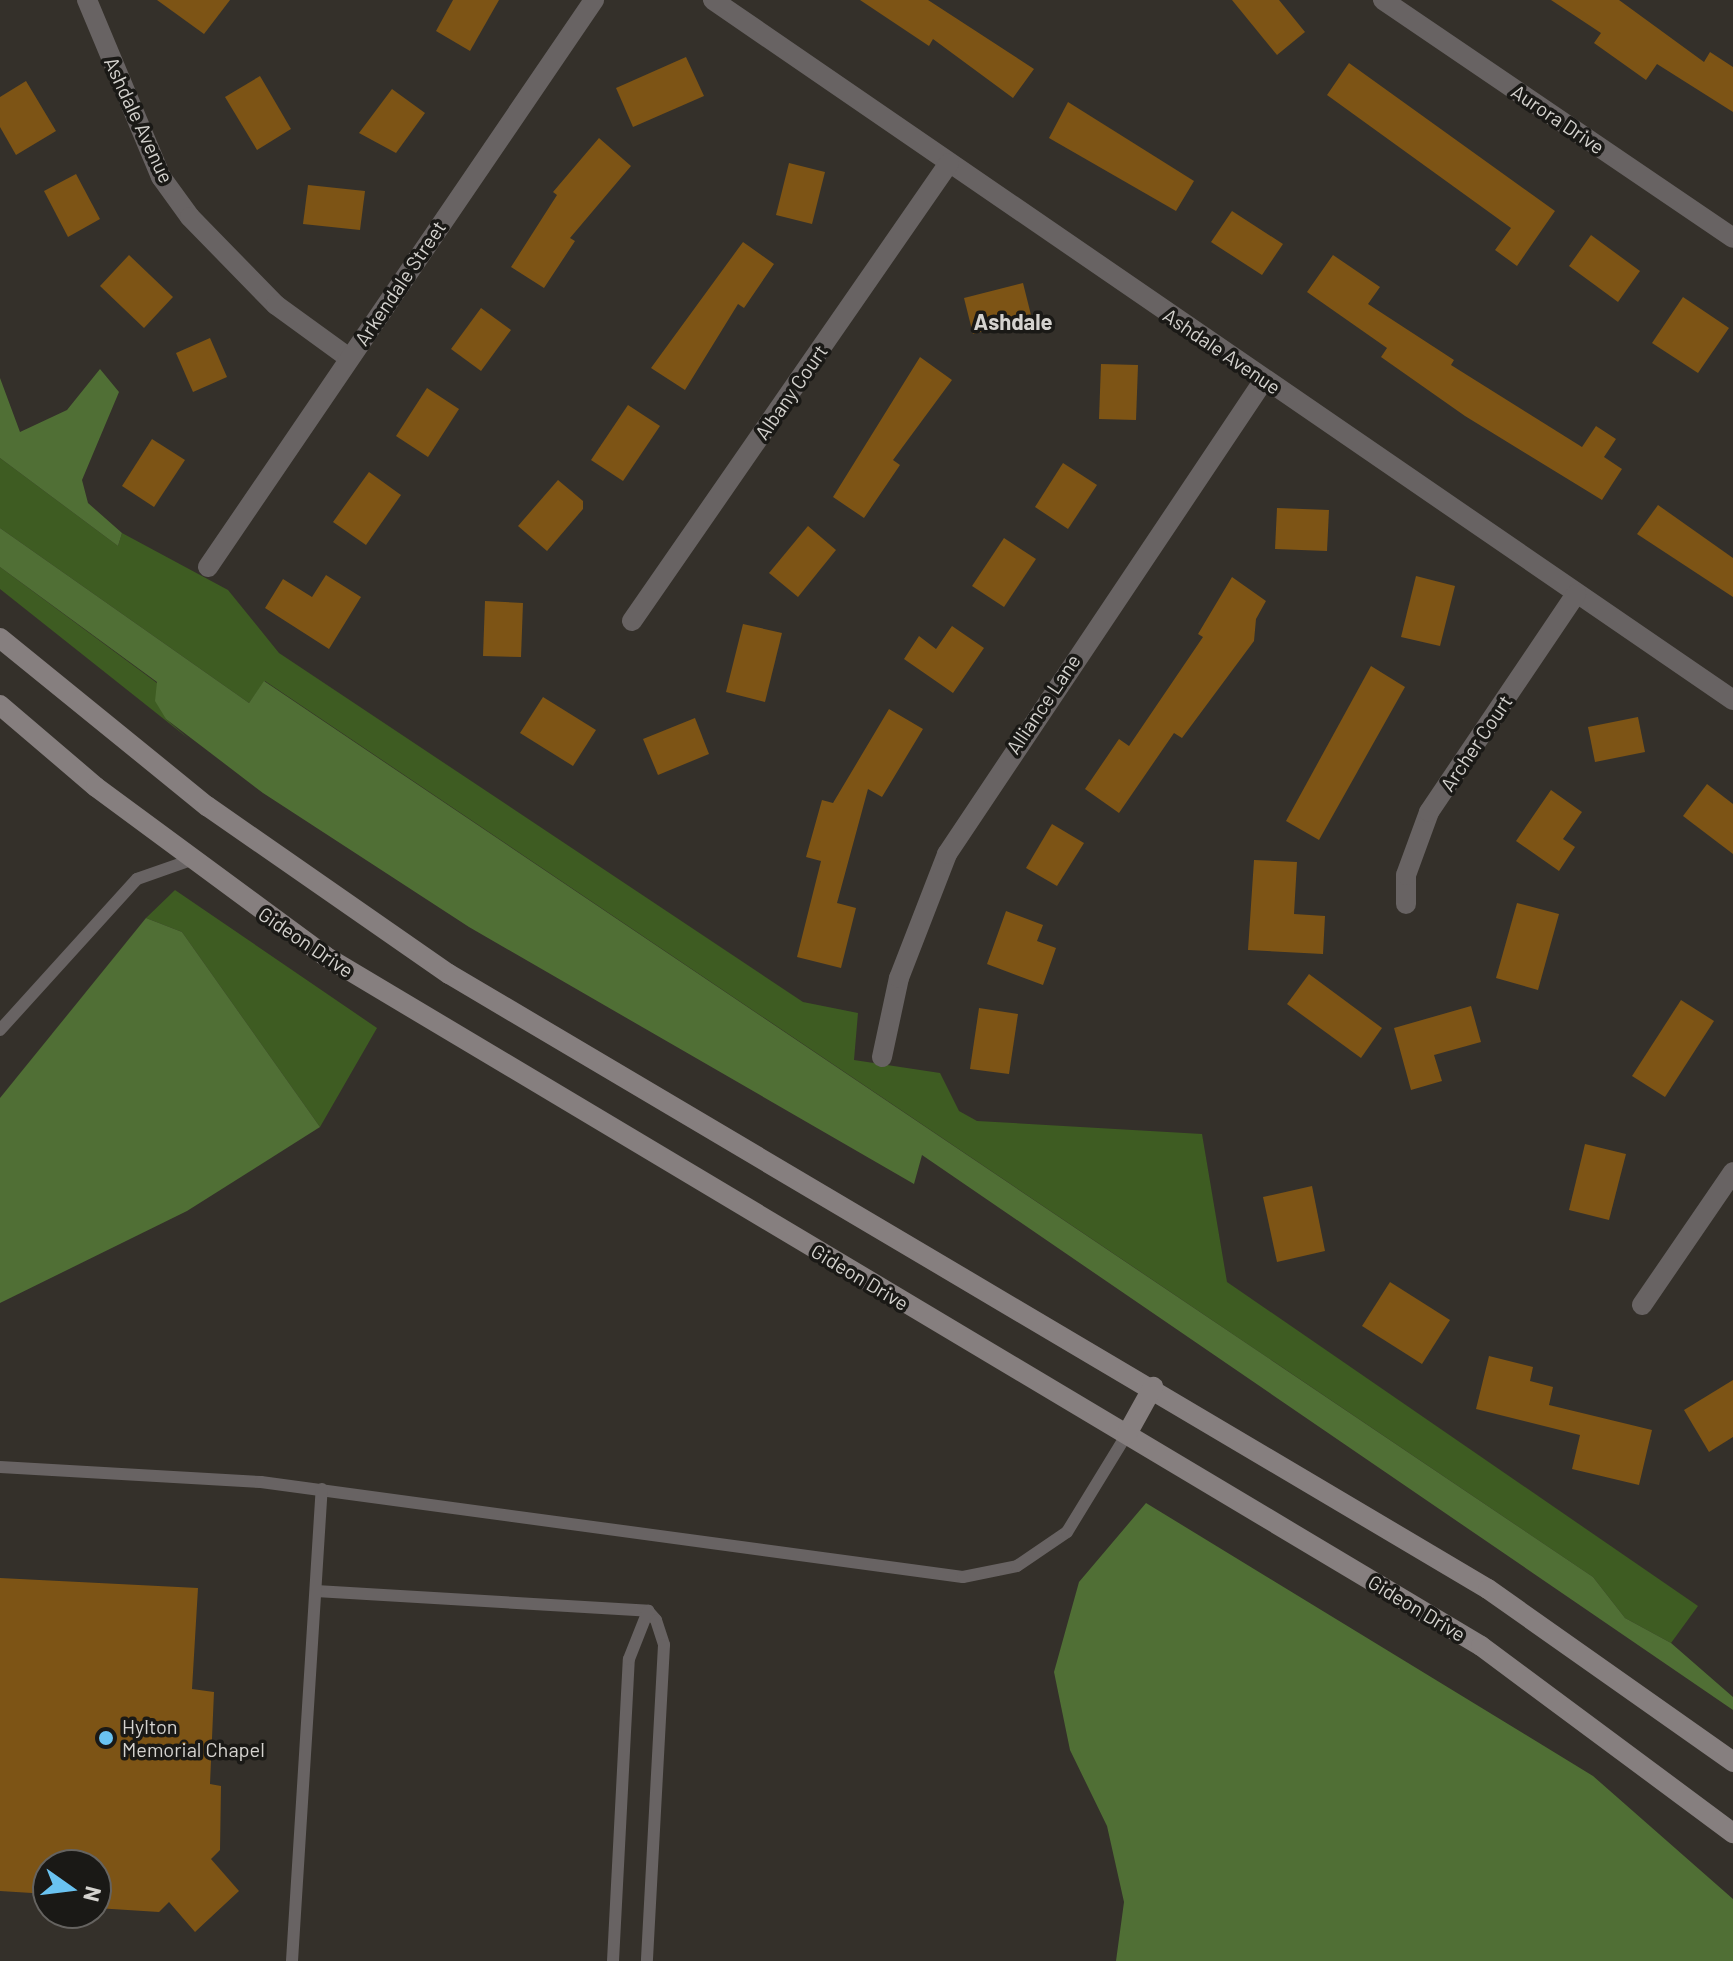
<!DOCTYPE html>
<style>
body{margin:0}
#map{position:relative;width:1733px;height:1961px;overflow:hidden;background:#34302a;font-family:Barlow,sans-serif}
div>[style]{position:absolute}
.green>*{inset:0;background:#3e5c22}
.forest>*{inset:0;background:#506f35}
.building>*{inset:0;background:#7d5415}
.lane>*{height:12px;margin:-6px;padding:0 6px;transform-origin:6px;border-radius:6px;background:#686363}
.street>*{height:20px;margin:-10px;padding:0 10px;transform-origin:10px;border-radius:10px;background:#686363}
.secondary>*{height:20px;margin:-10px;padding:0 10px;transform-origin:10px;border-radius:10px;background:#867f7f}
.dots>*{width:22px;height:22px;translate:-50% -50%;box-sizing:border-box;border:4px solid #1a1916;border-radius:50%}
span{translate:-50% -50%;white-space:nowrap;text-align:center;line-height:1.15;-webkit-text-stroke:7px #1a1916;paint-order:stroke}
.street-label{font-size:20px;color:#d5d3cf}
.poi-label{font-size:20px;color:#d5d3cf}
.left{translate:0 -50%;text-align:left}
.neighbourhood-label{font-size:22px;color:#d5d3cf;font-weight:700}
.north{position:absolute;left:32px;top:1849px;width:80px;height:80px;box-sizing:border-box;background:#1a1916;border:2px solid #656360;border-radius:50%;rotate:104deg;font-size:22px;font-weight:700;line-height:32px;text-align:center;color:#d5d3cf}
.north::after{content:'';display:block;margin:auto;width:28px;height:36px;background:#6ac3f1;clip-path:polygon(50% 0,100% 100%,50% 72%,0 100%)}
</style>
<div id="map">
<div class="green">
<i style="clip-path:polygon(0 458px,118px 546px,122px 533px,228px 590px,279px 653px,803px 1002px,858px 1013px,854px 1060px,940px 1073px,959px 1111px,977px 1121px,1202px 1134px,1227px 1282px,1698px 1606px,1671px 1643px,1625px 1618px,1593px 1577px,265px 681px,249px 703px,0 528px)"></i>
<i style="clip-path:polygon(0 567px,157px 683px,166px 719px,189px 739px,0 589px)"></i>
<i style="clip-path:polygon(175px 890px,377px 1028px,320px 1127px,182px 932px,146px 918px)"></i>
</div>
<div class="forest">
<i style="clip-path:polygon(100px 369px,119px 392px,82px 480px,88px 503px,122px 533px,118px 546px,0 458px,0 378px,20px 432px,67px 410px)"></i>
<i style="clip-path:polygon(0 528px,249px 703px,264px 681px,1593px 1577px,1625px 1618px,1671px 1643px,1733px 1697px,1733px 1710px,922px 1155px,914px 1184px,469px 927px,263px 793px,166px 719px,155px 701px,157px 682px,0 567px)"></i>
<i style="clip-path:polygon(146px 918px,182px 932px,320px 1127px,187px 1211px,0 1303px,0 1098px)"></i>
<i style="clip-path:polygon(1146px 1503px,1593px 1776px,1733px 1899px,1733px 1961px,1116px 1961px,1124px 1902px,1107px 1826px,1070px 1750px,1054px 1672px,1079px 1582px)"></i>
</div>
<div class="building">
<i style="clip-path:polygon(157px 0,230px 0,204px 34px)"></i>
<i style="clip-path:polygon(453px 0,499px 0,470px 51px,436px 31px)"></i>
<i style="clip-path:polygon(860px 0,928px 0,1034px 69px,1013px 98px,933px 39px,929px 46px)"></i>
<i style="clip-path:polygon(1232px 0,1279px 0,1305px 32px,1277px 55px)"></i>
<i style="clip-path:polygon(1551px 0,1619px 0,1704px 62px,1710px 52px,1733px 67px,1733px 112px,1657px 64px,1646px 80px,1594px 43px,1601px 33px)"></i>
<i style="clip-path:polygon(686px 57px,704px 96px,633px 127px,616px 88px)"></i>
<i style="clip-path:polygon(1349px 63px,1555px 211px,1517px 266px,1495px 250px,1511px 228px,1327px 95px)"></i>
<i style="clip-path:polygon(260px 76px,291px 129px,257px 150px,225px 97px)"></i>
<i style="clip-path:polygon(26px 81px,56px 131px,16px 155px,0 127px,0 97px)"></i>
<i style="clip-path:polygon(392px 89px,425px 113px,396px 153px,359px 133px)"></i>
<i style="clip-path:polygon(1068px 102px,1194px 181px,1176px 211px,1049px 138px)"></i>
<i style="clip-path:polygon(599px 138px,631px 166px,570px 238px,575px 241px,544px 288px,511px 267px,557px 195px,553px 192px)"></i>
<i style="clip-path:polygon(789px 163px,825px 172px,812px 224px,776px 215px)"></i>
<i style="clip-path:polygon(76px 174px,100px 219px,68px 237px,44px 191px)"></i>
<i style="clip-path:polygon(308px 185px,365px 191px,360px 230px,303px 224px)"></i>
<i style="clip-path:polygon(1232px 211px,1283px 244px,1262px 275px,1211px 242px)"></i>
<i style="clip-path:polygon(1591px 235px,1640px 271px,1618px 302px,1569px 266px)"></i>
<i style="clip-path:polygon(743px 242px,774px 264px,744px 308px,738px 304px,685px 390px,651px 368px)"></i>
<i style="clip-path:polygon(129px 255px,173px 297px,144px 328px,100px 286px)"></i>
<i style="clip-path:polygon(1333px 255px,1380px 287px,1368px 304px,1454px 360px,1451px 365px,1582px 447px,1596px 426px,1616px 439px,1604px 457px,1622px 469px,1602px 500px,1465px 416px,1381px 357px,1387px 348px,1307px 292px)"></i>
<i style="clip-path:polygon(1023px 283px,1032px 319px,973px 334px,964px 298px)"></i>
<i style="clip-path:polygon(1683px 297px,1729px 328px,1698px 373px,1652px 343px)"></i>
<i style="clip-path:polygon(481px 308px,511px 330px,481px 371px,451px 349px)"></i>
<i style="clip-path:polygon(210px 338px,227px 377px,193px 392px,176px 353px)"></i>
<i style="clip-path:polygon(920px 357px,952px 380px,893px 460px,900px 465px,864px 518px,833px 497px)"></i>
<i style="clip-path:polygon(1101px 364px,1138px 365px,1136px 420px,1099px 419px)"></i>
<i style="clip-path:polygon(427px 388px,459px 409px,428px 457px,396px 436px)"></i>
<i style="clip-path:polygon(628px 405px,660px 426px,623px 481px,591px 460px)"></i>
<i style="clip-path:polygon(152px 439px,185px 460px,154px 507px,122px 486px)"></i>
<i style="clip-path:polygon(1063px 463px,1097px 485px,1068px 529px,1035px 507px)"></i>
<i style="clip-path:polygon(369px 472px,401px 495px,366px 545px,333px 522px)"></i>
<i style="clip-path:polygon(558px 480px,583px 501px,583px 509px,547px 551px,518px 526px)"></i>
<i style="clip-path:polygon(1658px 505px,1733px 558px,1733px 597px,1637px 534px)"></i>
<i style="clip-path:polygon(1277px 508px,1329px 510px,1327px 551px,1275px 549px)"></i>
<i style="clip-path:polygon(808px 526px,836px 550px,798px 597px,769px 573px)"></i>
<i style="clip-path:polygon(1004px 538px,1036px 559px,1004px 607px,972px 586px)"></i>
<i style="clip-path:polygon(326px 575px,361px 597px,329px 649px,265px 608px,283px 579px,312px 597px)"></i>
<i style="clip-path:polygon(1416px 576px,1455px 586px,1440px 646px,1401px 637px)"></i>
<i style="clip-path:polygon(1232px 577px,1266px 601px,1256px 619px,1254px 641px,1182px 738px,1174px 733px,1119px 813px,1085px 789px,1119px 739px,1129px 746px,1203px 637px,1198px 634px)"></i>
<i style="clip-path:polygon(485px 601px,523px 603px,521px 657px,483px 656px)"></i>
<i style="clip-path:polygon(743px 624px,782px 633px,765px 702px,726px 692px)"></i>
<i style="clip-path:polygon(952px 626px,984px 648px,953px 693px,904px 659px,919px 636px,936px 649px)"></i>
<i style="clip-path:polygon(1371px 666px,1405px 687px,1319px 840px,1286px 821px)"></i>
<i style="clip-path:polygon(543px 697px,596px 730px,573px 766px,520px 733px)"></i>
<i style="clip-path:polygon(889px 709px,923px 729px,882px 797px,868px 789px,837px 903px,856px 908px,841px 968px,797px 957px,821px 861px,806px 857px,822px 800px,833px 803px)"></i>
<i style="clip-path:polygon(1638px 717px,1645px 752px,1595px 762px,1588px 727px)"></i>
<i style="clip-path:polygon(695px 718px,709px 754px,658px 775px,643px 739px)"></i>
<i style="clip-path:polygon(1707px 784px,1733px 804px,1733px 854px,1683px 816px)"></i>
<i style="clip-path:polygon(1551px 790px,1582px 812px,1563px 839px,1575px 847px,1559px 871px,1516px 841px)"></i>
<i style="clip-path:polygon(1052px 824px,1084px 843px,1057px 886px,1026px 868px)"></i>
<i style="clip-path:polygon(1254px 860px,1297px 862px,1294px 914px,1325px 916px,1323px 954px,1248px 950px)"></i>
<i style="clip-path:polygon(1517px 903px,1559px 914px,1538px 990px,1496px 978px)"></i>
<i style="clip-path:polygon(1006px 911px,1043px 925px,1037px 941px,1056px 948px,1043px 985px,987px 964px)"></i>
<i style="clip-path:polygon(1309px 974px,1382px 1028px,1361px 1058px,1287px 1004px)"></i>
<i style="clip-path:polygon(1681px 1000px,1714px 1021px,1665px 1097px,1632px 1076px)"></i>
<i style="clip-path:polygon(1471px 1006px,1481px 1042px,1434px 1055px,1442px 1081px,1411px 1090px,1394px 1028px)"></i>
<i style="clip-path:polygon(979px 1008px,1018px 1014px,1009px 1074px,970px 1069px)"></i>
<i style="clip-path:polygon(1585px 1144px,1626px 1154px,1609px 1220px,1569px 1210px)"></i>
<i style="clip-path:polygon(1312px 1186px,1325px 1251px,1277px 1262px,1263px 1197px)"></i>
<i style="clip-path:polygon(1390px 1282px,1450px 1320px,1422px 1364px,1362px 1326px)"></i>
<i style="clip-path:polygon(1489px 1356px,1533px 1367px,1530px 1381px,1553px 1387px,1549px 1405px,1652px 1430px,1639px 1485px,1572px 1469px,1580px 1435px,1476px 1409px)"></i>
<i style="clip-path:polygon(1733px 1380px,1733px 1437px,1709px 1452px,1684px 1410px)"></i>
<i style="clip-path:polygon(0 1578px,198px 1588px,192px 1689px,214px 1692px,210px 1784px,221px 1786px,220px 1850px,211px 1859px,239px 1891px,195px 1932px,169px 1902px,159px 1912px,96px 1908px,96px 1865px,48px 1865px,48px 1894px,0 1891px)"></i>
</div>
<div class="lane">
<i style="left:0;top:1030px;width:204px;rotate:-47.8deg"></i>
<i style="left:137px;top:879px;width:57px;rotate:-19.4deg"></i>
<i style="left:0;top:1467px;width:261px;rotate:3.3deg"></i>
<i style="left:261px;top:1482px;width:708px;rotate:7.71deg"></i>
<i style="left:963px;top:1577px;width:55px;rotate:-11.5deg"></i>
<i style="left:1017px;top:1566px;width:60px;rotate:-34.2deg"></i>
<i style="left:1067px;top:1532px;width:115px;rotate:-58.5deg"></i>
<i style="left:316px;top:1591px;width:333px;rotate:3.4deg"></i>
<i style="left:648px;top:1611px;width:12px;rotate:48deg"></i>
<i style="left:656px;top:1620px;width:26px;rotate:72deg"></i>
<i style="left:664px;top:1645px;width:316px;rotate:93.1deg"></i>
<i style="left:292px;top:1961px;width:473px;rotate:-86.4deg"></i>
<i style="left:613px;top:1961px;width:302px;rotate:-87deg"></i>
<i style="left:629px;top:1659px;width:52px;rotate:-68.4deg"></i>
</div>
<div class="street">
<i style="left:87px;top:0;width:192px;rotate:67.3deg"></i>
<i style="left:161px;top:177px;width:49px;rotate:54.1deg"></i>
<i style="left:190px;top:217px;width:123px;rotate:45.7deg"></i>
<i style="left:276px;top:305px;width:90px;rotate:36deg"></i>
<i style="left:713px;top:0;width:1237px;rotate:34.46deg"></i>
<i style="left:1383px;top:0;width:423px;rotate:34.2deg"></i>
<i style="left:208px;top:567px;width:686px;rotate:-55.75deg"></i>
<i style="left:632px;top:621px;width:557px;rotate:-55.31deg"></i>
<i style="left:1406px;top:904px;width:29px;rotate:-90deg"></i>
<i style="left:1406px;top:875px;width:67px;rotate:-69.9deg"></i>
<i style="left:1429px;top:812px;width:263px;rotate:-56deg"></i>
<i style="left:882px;top:1057px;width:81px;rotate:-77.9deg"></i>
<i style="left:899px;top:978px;width:133px;rotate:-68.8deg"></i>
<i style="left:947px;top:854px;width:570px;rotate:-56.23deg"></i>
<i style="left:1642px;top:1305px;width:161px;rotate:-55.6deg"></i>
</div>
<div class="secondary">
<i style="left:0;top:638px;width:267px;rotate:39.1deg"></i>
<i style="left:207px;top:806px;width:295px;rotate:34.8deg"></i>
<i style="left:449px;top:974px;width:1207px;rotate:30.62deg"></i>
<i style="left:1488px;top:1589px;width:300px;rotate:35.2deg"></i>
<i style="left:0;top:705px;width:126px;rotate:40.5deg"></i>
<i style="left:96px;top:787px;width:285px;rotate:36.4deg"></i>
<i style="left:325px;top:956px;width:1346px;rotate:30.83deg"></i>
<i style="left:1481px;top:1646px;width:314px;rotate:36.6deg"></i>
<i style="left:1127px;top:1434px;width:54px;rotate:-61deg"></i>
</div>
<div class="dots">
<i style="left:106px;top:1738px;background:#6ac3f1"></i>
</div>
<div class="street-label">
<span style="left:1558px;top:119px;rotate:34deg">Aurora Drive</span>
<span style="left:139px;top:120px;rotate:65deg">Ashdale Avenue</span>
<span style="left:400px;top:283px;rotate:-56deg">Arkendale Street</span>
<span style="left:1222px;top:351px;rotate:34deg">Ashdale Avenue</span>
<span style="left:791px;top:392px;rotate:-55deg">Albany Court</span>
<span style="left:1043px;top:704px;rotate:-56deg">Alliance Lane</span>
<span style="left:1476px;top:743px;rotate:-56deg">Archer Court</span>
<span style="left:306px;top:942px;rotate:34deg">Gideon Drive</span>
<span style="left:860px;top:1277px;rotate:31deg">Gideon Drive</span>
<span style="left:1417px;top:1608px;rotate:31deg">Gideon Drive</span>
</div>
<div class="poi-label">
<span class="left" style="left:122px;top:1738px">Hylton<br>Memorial Chapel</span>
</div>
<div class="neighbourhood-label">
<span style="left:1013px;top:322px">Ashdale</span>
</div>
<div class="north">N</div>
</div>
